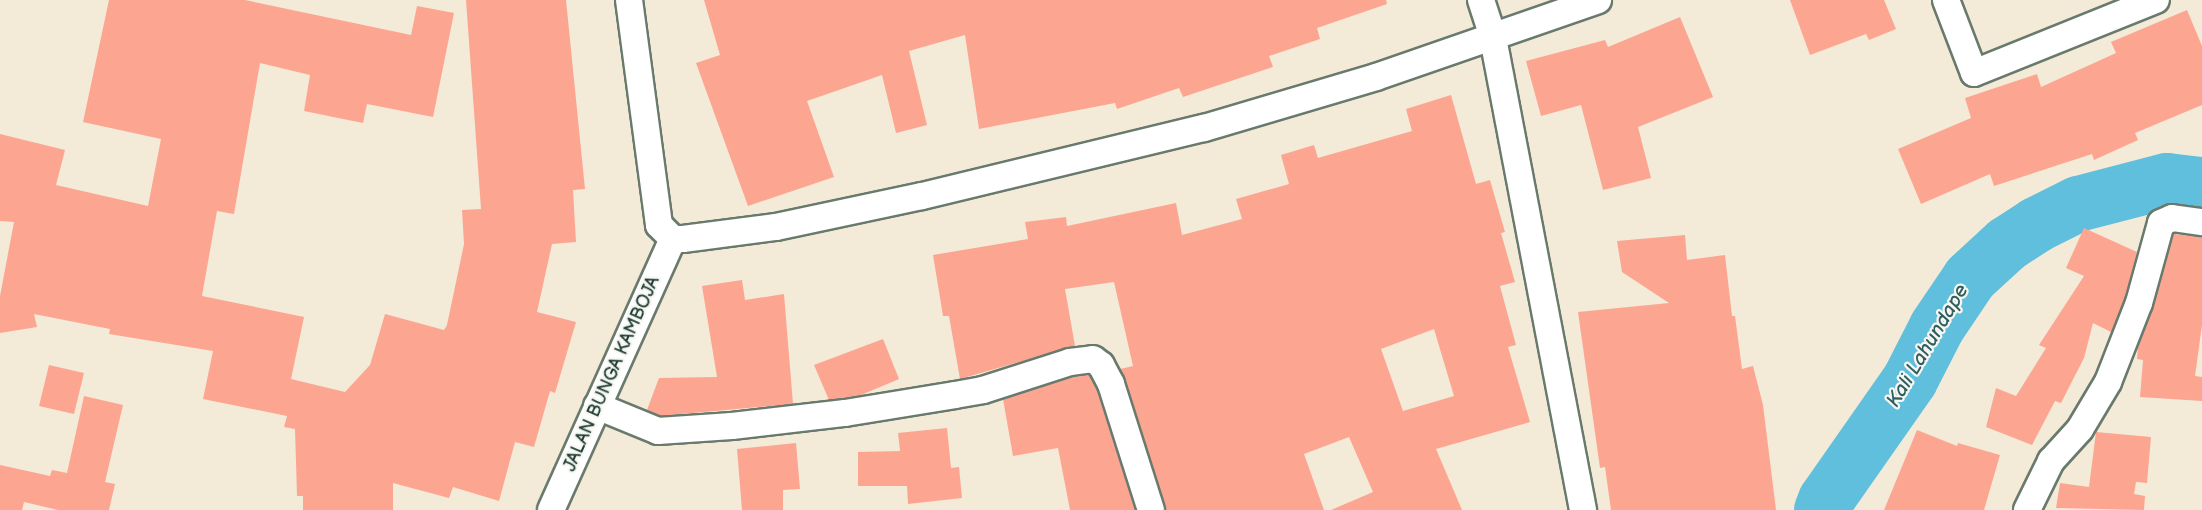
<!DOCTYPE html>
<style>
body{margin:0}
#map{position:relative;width:2202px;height:510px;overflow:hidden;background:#f3ead8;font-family:"Balsamiq Sans",sans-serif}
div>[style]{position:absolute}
.river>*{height:56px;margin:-28px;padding:0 28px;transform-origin:28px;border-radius:28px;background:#5fbfdd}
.building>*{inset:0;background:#fca692}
.roads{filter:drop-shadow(2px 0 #697a6d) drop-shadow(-2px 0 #697a6d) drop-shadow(0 2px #697a6d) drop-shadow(0 -2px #697a6d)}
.street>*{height:26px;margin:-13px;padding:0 13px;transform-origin:13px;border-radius:13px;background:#fff}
span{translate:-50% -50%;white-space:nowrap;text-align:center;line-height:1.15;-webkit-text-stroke:4.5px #f6f6f2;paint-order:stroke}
.street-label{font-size:18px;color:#1f3d34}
.water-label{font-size:20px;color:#2f5e5e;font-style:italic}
</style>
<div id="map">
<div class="river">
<i style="left:1822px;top:510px;width:11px;rotate:-68deg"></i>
<i style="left:1826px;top:500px;width:146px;rotate:-55deg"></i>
<i style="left:1910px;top:380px;width:59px;rotate:-63deg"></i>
<i style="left:1937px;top:327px;width:59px;rotate:-56deg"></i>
<i style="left:1970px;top:278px;width:50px;rotate:-42.6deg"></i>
<i style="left:2007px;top:244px;width:35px;rotate:-33deg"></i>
<i style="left:2036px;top:225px;width:47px;rotate:-26.6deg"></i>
<i style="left:2078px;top:204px;width:92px;rotate:-14.5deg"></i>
<i style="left:2167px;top:181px;width:35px;rotate:7deg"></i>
</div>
<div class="building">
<i style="clip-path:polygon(109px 0,245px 0,411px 35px,417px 6px,454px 13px,433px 117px,367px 104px,363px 123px,304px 111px,310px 75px,260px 63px,234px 214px,217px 211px,202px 296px,304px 317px,291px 379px,345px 392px,370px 365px,385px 314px,444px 330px,447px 325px,464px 244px,462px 210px,481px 209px,466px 0,566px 0,585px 189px,573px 190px,576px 242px,552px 244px,537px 312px,576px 322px,555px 393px,550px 391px,534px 447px,515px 442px,499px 501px,453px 487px,449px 498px,393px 483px,393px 510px,303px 510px,303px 496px,297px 496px,295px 429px,284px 427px,287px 416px,203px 399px,213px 351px,109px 334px,110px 329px,34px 314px,37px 327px,0 333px,0 296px,14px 222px,0 221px,0 134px,65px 150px,56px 185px,148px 206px,161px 139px,83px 122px)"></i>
<i style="clip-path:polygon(704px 0,1386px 0,1387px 4px,1317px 28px,1320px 39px,1269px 56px,1273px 67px,1183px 97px,1179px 88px,1117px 109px,1115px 103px,979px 129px,965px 35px,909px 51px,927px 125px,896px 133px,882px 75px,807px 101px,834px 177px,748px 206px,696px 63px,720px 55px)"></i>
<i style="clip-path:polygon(1790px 0,1884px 0,1896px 29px,1869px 40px,1866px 34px,1810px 55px)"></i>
<i style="clip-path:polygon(2187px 10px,2202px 46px,2202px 105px,2135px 133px,2138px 140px,2094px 160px,2092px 154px,1994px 186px,1990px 174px,1921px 204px,1898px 149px,1971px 118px,1965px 98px,2037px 74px,2041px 87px,2116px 53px,2111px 42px)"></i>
<i style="clip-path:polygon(1680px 17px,1713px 97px,1638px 127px,1651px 178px,1603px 190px,1581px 105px,1541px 116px,1526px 61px,1605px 40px,1608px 47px)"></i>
<i style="clip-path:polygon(evenodd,1451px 95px,1476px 184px,1490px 180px,1505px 232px,1501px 233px,1515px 282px,1500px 286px,1516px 345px,1508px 347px,1530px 422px,1436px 449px,1462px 510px,1331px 510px,1373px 492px,1349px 437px,1304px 454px,1324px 510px,1166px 510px,1120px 369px,1133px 366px,1114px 282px,1065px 289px,1075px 346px,960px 379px,949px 316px,943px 316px,933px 255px,1028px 239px,1025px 222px,1066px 217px,1067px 226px,1176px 203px,1182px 235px,1242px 219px,1236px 199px,1289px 184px,1281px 155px,1314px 145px,1318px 158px,1412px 131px,1406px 109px,1451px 95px,1434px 329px,1454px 396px,1403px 411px,1381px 349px,1434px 329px)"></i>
<i style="clip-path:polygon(2084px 228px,2137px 252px,2125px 298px,2111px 332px,2093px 323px,2084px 358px,2061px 403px,2055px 401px,2032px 445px,1986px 427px,1996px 388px,2016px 396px,2046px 348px,2039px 345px,2084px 276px,2066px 268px)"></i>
<i style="clip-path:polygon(2174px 234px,2202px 237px,2202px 325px,2195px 376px,2202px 377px,2202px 401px,2140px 397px,2143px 360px,2137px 359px,2138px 347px,2153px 307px)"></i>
<i style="clip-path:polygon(1685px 235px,1687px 260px,1725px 255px,1732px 316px,1735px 316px,1742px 369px,1753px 366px,1763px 405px,1776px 510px,1611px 510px,1605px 467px,1600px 468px,1578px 312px,1669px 303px,1622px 272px,1617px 241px)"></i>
<i style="clip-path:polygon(742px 280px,745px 300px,784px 294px,793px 404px,660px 416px,647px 410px,659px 378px,717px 377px,702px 286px)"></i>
<i style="clip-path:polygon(883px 339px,899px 379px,861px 395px,829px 400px,814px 365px)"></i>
<i style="clip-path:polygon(49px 365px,84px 373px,74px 414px,39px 406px)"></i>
<i style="clip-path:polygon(1089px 375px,1097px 390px,1135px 510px,1070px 510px,1058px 448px,1013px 456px,1003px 399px,1073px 377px)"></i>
<i style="clip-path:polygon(84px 396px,123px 405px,105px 482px,115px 484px,109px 510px,58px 510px,24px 502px,22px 510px,0 510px,0 465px,50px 476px,52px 470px,67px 473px)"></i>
<i style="clip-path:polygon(947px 428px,951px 468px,959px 467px,962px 498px,908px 504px,907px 486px,858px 486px,858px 452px,900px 451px,898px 433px)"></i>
<i style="clip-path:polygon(1917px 430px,1957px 446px,1958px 443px,2000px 455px,1984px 510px,1884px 510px)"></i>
<i style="clip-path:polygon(2096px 432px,2151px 437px,2147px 483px,2136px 482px,2134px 494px,2145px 496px,2144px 510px,2056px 508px,2060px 483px,2089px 487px)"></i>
<i style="clip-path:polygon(796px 443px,800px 489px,783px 490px,783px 510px,742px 510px,737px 449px)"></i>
</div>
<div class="roads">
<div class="street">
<i style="left:629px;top:0;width:227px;rotate:82.4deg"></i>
<i style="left:659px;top:225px;width:20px;rotate:45deg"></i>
<i style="left:673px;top:239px;width:10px"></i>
<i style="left:683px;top:239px;width:94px;rotate:-7.4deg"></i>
<i style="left:776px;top:227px;width:149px;rotate:-12deg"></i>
<i style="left:922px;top:196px;width:290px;rotate:-13.6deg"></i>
<i style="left:1204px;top:128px;width:179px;rotate:-16.5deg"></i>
<i style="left:1376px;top:77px;width:235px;rotate:-19.1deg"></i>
<i style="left:1481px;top:0;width:40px;rotate:72deg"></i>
<i style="left:1493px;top:38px;width:481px;rotate:79.2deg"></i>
<i style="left:1946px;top:0;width:78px;rotate:69deg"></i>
<i style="left:1974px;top:73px;width:196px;rotate:-21.9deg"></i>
<i style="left:597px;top:406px;width:66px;rotate:22.3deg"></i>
<i style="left:658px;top:431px;width:74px;rotate:-3.9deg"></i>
<i style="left:732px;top:426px;width:114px;rotate:-6.6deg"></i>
<i style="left:845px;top:413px;width:111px;rotate:-9.3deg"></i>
<i style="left:955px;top:395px;width:28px;rotate:-10deg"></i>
<i style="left:983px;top:390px;width:91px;rotate:-17.8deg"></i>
<i style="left:1070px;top:362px;width:23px;rotate:-7deg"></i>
<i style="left:1093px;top:359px;width:10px;rotate:37deg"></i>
<i style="left:1101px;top:365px;width:21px;rotate:62deg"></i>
<i style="left:1111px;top:384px;width:132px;rotate:72.4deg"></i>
<i style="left:551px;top:510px;width:297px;rotate:-65.8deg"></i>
<i style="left:2027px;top:510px;width:55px;rotate:-63.9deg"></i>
<i style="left:2051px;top:461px;width:43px;rotate:-47.8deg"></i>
<i style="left:2080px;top:429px;width:55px;rotate:-59.2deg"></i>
<i style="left:2108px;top:382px;width:85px;rotate:-68.6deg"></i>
<i style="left:2139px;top:303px;width:83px;rotate:-74.6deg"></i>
<i style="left:2161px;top:223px;width:12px;rotate:-24deg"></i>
<i style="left:2172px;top:218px;width:30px;rotate:8deg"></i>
</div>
</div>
<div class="street-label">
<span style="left:612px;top:374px;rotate:-66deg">JALAN BUNGA KAMBOJA</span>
</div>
<div class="water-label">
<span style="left:1928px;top:346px;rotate:-59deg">Kali Lahundape</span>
</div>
</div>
